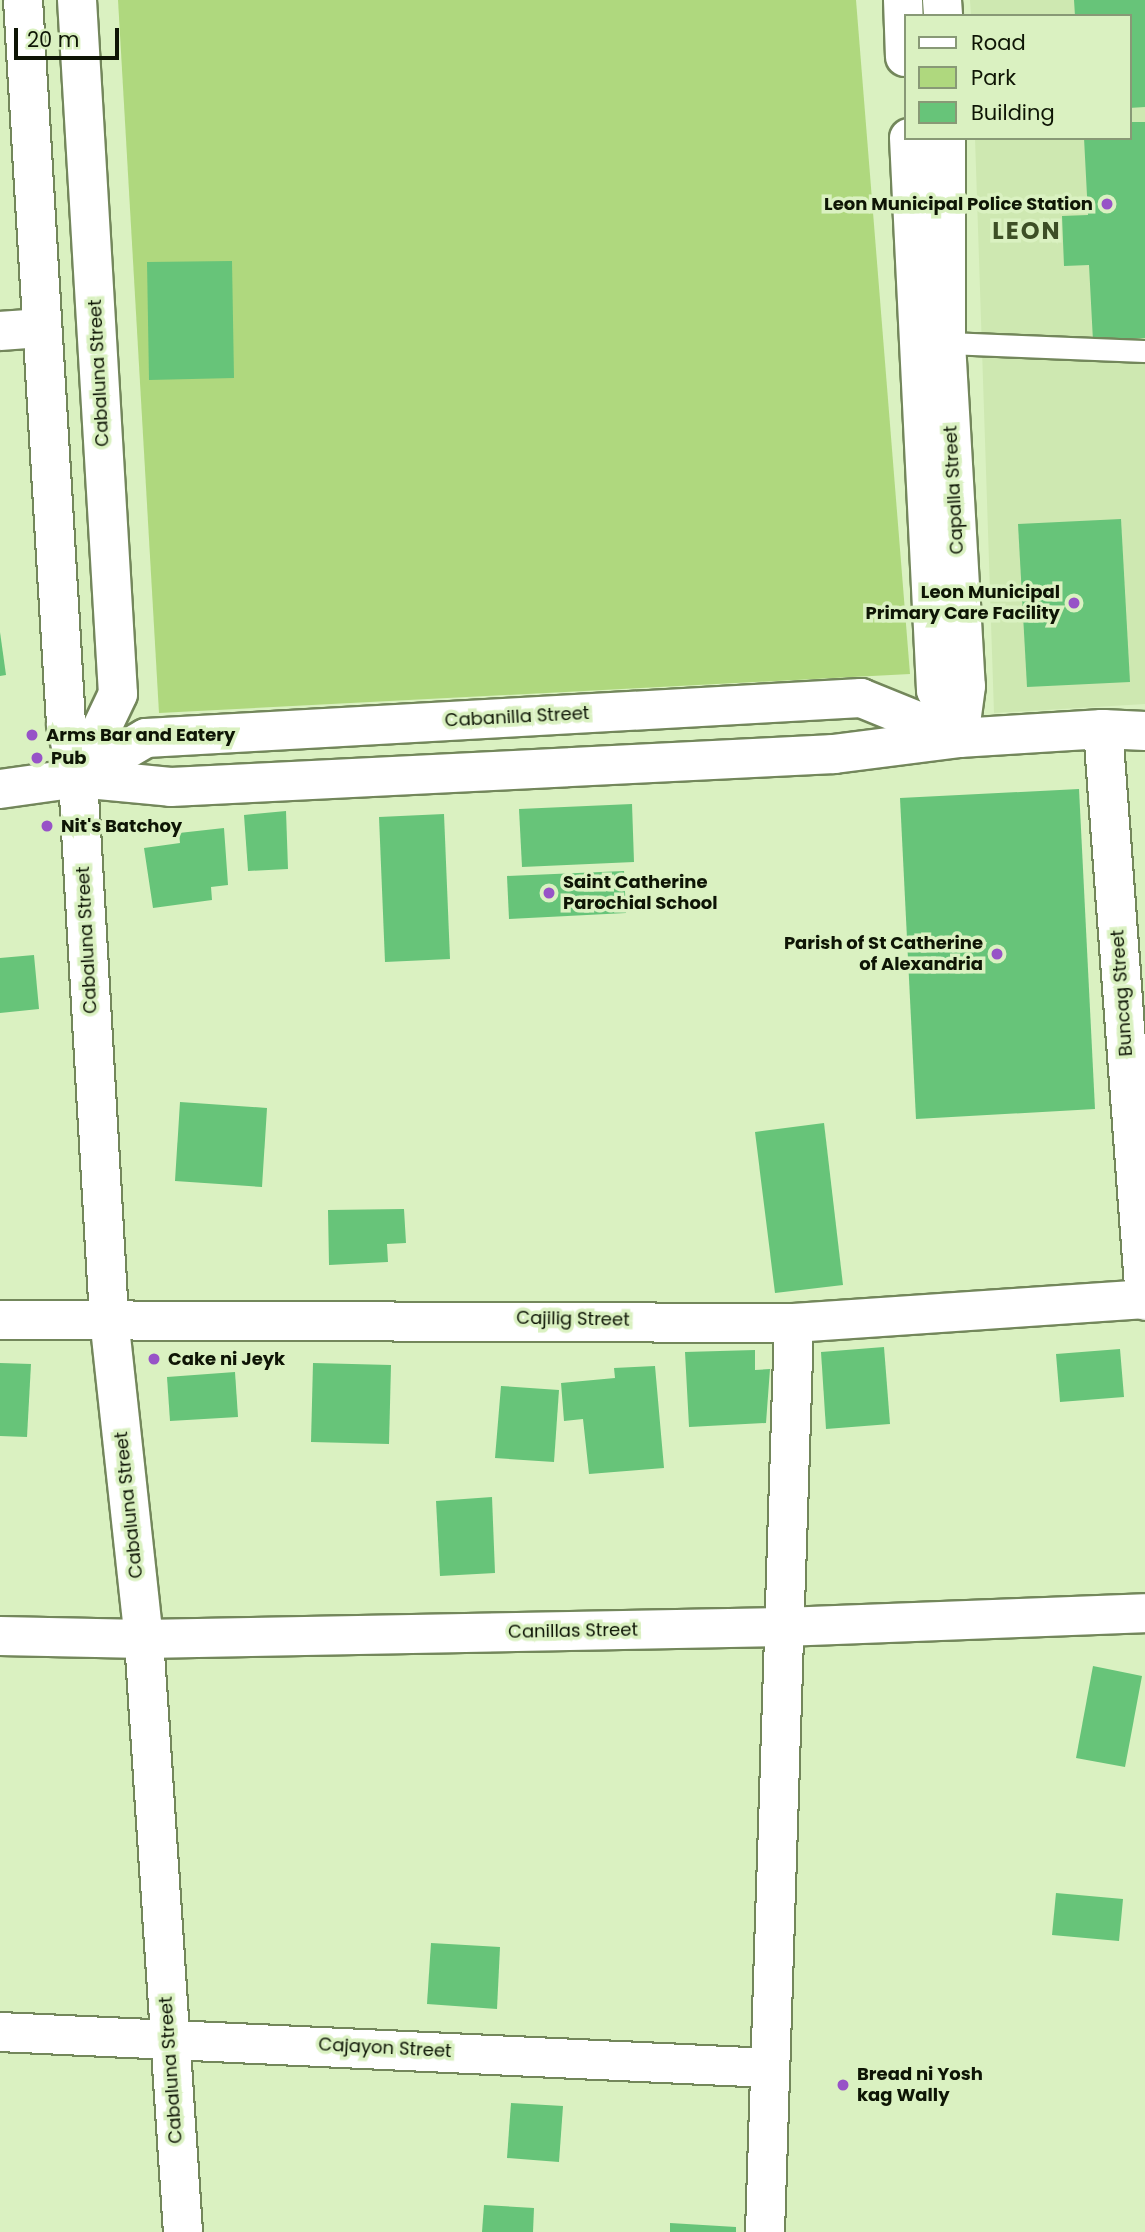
<!DOCTYPE html>
<style>
body{margin:0}
#map{position:relative;width:1145px;height:2232px;overflow:hidden;background:#daf1c1;font-family:Poppins,sans-serif}
div>[style]{position:absolute}
.built>*{inset:0;background:#cee8b1}
.green>*{inset:0;background:#afd87e}
.building>*{inset:0;background:#67c479}
.roads{filter:drop-shadow(2px 0 #73875b) drop-shadow(-2px 0 #73875b) drop-shadow(0 2px #73875b) drop-shadow(0 -2px #73875b)}
.lane>*{height:21px;margin:-10.5px;padding:0 10.5px;transform-origin:10.5px;border-radius:10.5px;background:#fff}
.street>*{height:38px;margin:-19px;padding:0 19px;transform-origin:19px;border-radius:19px;background:#fff}
.secondary>*{height:38px;margin:-19px;padding:0 19px;transform-origin:19px;border-radius:19px;background:#fff}
.dots>*{width:19px;height:19px;translate:-50% -50%;box-sizing:border-box;border:4px solid #daf1c1;border-radius:50%}
span{translate:-50% -50%;white-space:nowrap;text-align:center;line-height:1.15;-webkit-text-stroke:7px #daf1c1;paint-order:stroke}
.poi-label{font-size:18px;color:#0e1505;font-weight:700}
.right{translate:-100% -50%;text-align:right}
.left{translate:0 -50%;text-align:left}
.street-label{font-size:18px;color:#0e1505}
.district-label{font-size:24px;color:#3d4f26;font-weight:700;letter-spacing:2px}
.legend{position:absolute;left:904px;top:14px;width:228px;height:126px;box-sizing:border-box;background:#daf1c1;border:2px solid #889976;margin:0;padding:9px 12px;list-style:none;font-size:21px;color:#0e1505}
.legend li{display:flex;align-items:center;gap:14px;height:35px}
.legend b{width:35px;border:2px solid #889976}
.scale{position:absolute;left:14px;top:28px;width:105px;height:32px;box-sizing:border-box;border:4px solid #0e1505;border-top:0;padding-left:9px;font-size:21px;line-height:24px;white-space:nowrap;color:#0e1505;-webkit-text-stroke:5px #daf1c1;paint-order:stroke}
</style>
<div id="map">
<div class="built">
<i style="clip-path:polygon(970px 0,1145px 0,1145px 704px,994px 713px,975px 138px,1129px 138px,1129px 16px,971px 16px)"></i>
</div>
<div class="green">
<i style="clip-path:polygon(118px 0,856px 0,910px 674px,159px 713px)"></i>
</div>
<div class="building">
<i style="clip-path:polygon(1074px 0,1145px 0,1145px 107px,1129px 108px,1129px 16px,1075px 16px)"></i>
<i style="clip-path:polygon(1129px 122px,1145px 122px,1145px 338px,1093px 341px,1089px 265px,1064px 266px,1062px 216px,1088px 215px,1084px 138px,1129px 138px)"></i>
<i style="clip-path:polygon(232px 261px,234px 378px,149px 380px,147px 262px)"></i>
<i style="clip-path:polygon(1121px 519px,1130px 682px,1027px 687px,1018px 524px)"></i>
<i style="clip-path:polygon(0 632px,6px 675px,0 676px)"></i>
<i style="clip-path:polygon(1079px 789px,1095px 1109px,916px 1119px,900px 798px)"></i>
<i style="clip-path:polygon(632px 804px,634px 862px,522px 867px,519px 809px)"></i>
<i style="clip-path:polygon(286px 811px,288px 869px,248px 871px,244px 815px)"></i>
<i style="clip-path:polygon(444px 814px,450px 959px,385px 962px,379px 817px)"></i>
<i style="clip-path:polygon(224px 828px,228px 885px,211px 887px,212px 900px,153px 908px,144px 848px,180px 843px,179px 833px)"></i>
<i style="clip-path:polygon(624px 871px,626px 913px,509px 919px,507px 876px)"></i>
<i style="clip-path:polygon(34px 955px,39px 1009px,0 1013px,0 958px)"></i>
<i style="clip-path:polygon(180px 1102px,267px 1108px,262px 1187px,175px 1181px)"></i>
<i style="clip-path:polygon(824px 1123px,843px 1285px,775px 1293px,755px 1132px)"></i>
<i style="clip-path:polygon(404px 1209px,406px 1243px,387px 1244px,388px 1262px,329px 1265px,328px 1210px)"></i>
<i style="clip-path:polygon(884px 1347px,890px 1424px,826px 1429px,821px 1352px)"></i>
<i style="clip-path:polygon(1120px 1349px,1124px 1397px,1060px 1402px,1056px 1354px)"></i>
<i style="clip-path:polygon(755px 1350px,755px 1370px,770px 1369px,766px 1423px,689px 1427px,685px 1352px)"></i>
<i style="clip-path:polygon(0 1363px,31px 1364px,27px 1437px,0 1436px)"></i>
<i style="clip-path:polygon(313px 1363px,391px 1365px,389px 1444px,311px 1442px)"></i>
<i style="clip-path:polygon(655px 1366px,664px 1468px,589px 1474px,583px 1419px,564px 1421px,561px 1383px,615px 1378px,614px 1368px)"></i>
<i style="clip-path:polygon(235px 1372px,238px 1417px,170px 1421px,167px 1377px)"></i>
<i style="clip-path:polygon(501px 1386px,559px 1390px,554px 1462px,495px 1458px)"></i>
<i style="clip-path:polygon(492px 1497px,495px 1573px,440px 1576px,436px 1501px)"></i>
<i style="clip-path:polygon(1093px 1666px,1142px 1676px,1125px 1767px,1076px 1758px)"></i>
<i style="clip-path:polygon(1056px 1893px,1123px 1899px,1119px 1941px,1052px 1935px)"></i>
<i style="clip-path:polygon(431px 1943px,500px 1947px,497px 2009px,427px 2004px)"></i>
<i style="clip-path:polygon(511px 2103px,563px 2106px,559px 2162px,507px 2158px)"></i>
<i style="clip-path:polygon(484px 2205px,534px 2208px,533px 2232px,482px 2232px)"></i>
<i style="clip-path:polygon(670px 2223px,736px 2227px,736px 2232px,670px 2232px)"></i>
</div>
<div class="roads">
<div class="lane">
<i style="left:946px;top:343px;width:199px;rotate:2.3deg"></i>
</div>
<div class="street">
<i style="left:0;top:331px;width:42px;rotate:-4.1deg"></i>
<i style="left:1103px;top:729px;width:573px;rotate:85.79deg"></i>
<i style="left:959px;top:738px;width:144px;rotate:-3.6deg"></i>
<i style="left:1103px;top:729px;width:42px;rotate:2.7deg"></i>
<i style="left:78px;top:778px;width:541px;rotate:86.71deg"></i>
<i style="left:109px;top:1318px;width:323px;rotate:83.8deg"></i>
<i style="left:144px;top:1639px;width:594px;rotate:86.24deg"></i>
<i style="left:0;top:1320px;width:794px;rotate:0.22deg"></i>
<i style="left:794px;top:1323px;width:352px;rotate:-3.9deg"></i>
<i style="left:0;top:1636px;width:144px;rotate:1.2deg"></i>
<i style="left:144px;top:1639px;width:639px;rotate:-1.08deg"></i>
<i style="left:783px;top:1627px;width:362px;rotate:-2.2deg"></i>
<i style="left:0;top:2032px;width:771px;rotate:2.68deg"></i>
<i style="left:765px;top:2232px;width:909px;rotate:-88.17deg"></i>
</div>
<div class="secondary">
<i style="left:23px;top:0;width:725px;rotate:86.6deg"></i>
<i style="left:66px;top:724px;width:55px;rotate:77.5deg"></i>
<i style="left:77px;top:0;width:695px;rotate:86.62deg"></i>
<i style="left:118px;top:694px;width:93px;rotate:115.5deg"></i>
<i style="left:903px;top:0;width:57px;rotate:88deg"></i>
<i style="left:942px;top:0;width:16px;rotate:86deg"></i>
<i style="left:909px;top:138px;width:553px;rotate:87.2deg"></i>
<i style="left:936px;top:690px;width:53px;rotate:64.4deg"></i>
<i style="left:946px;top:138px;width:205px;rotate:90deg"></i>
<i style="left:946px;top:343px;width:344px;rotate:86.7deg"></i>
<i style="left:966px;top:686px;width:52px;rotate:97.7deg"></i>
<i style="left:78px;top:778px;width:79px;rotate:-30.5deg"></i>
<i style="left:146px;top:738px;width:716px;rotate:-3.2deg"></i>
<i style="left:861px;top:698px;width:104px;rotate:22.1deg"></i>
<i style="left:0;top:789px;width:79px;rotate:-8deg"></i>
<i style="left:78px;top:778px;width:93px;rotate:5.5deg"></i>
<i style="left:171px;top:787px;width:664px;rotate:-2.85deg"></i>
<i style="left:834px;top:754px;width:126px;rotate:-7.3deg"></i>
</div>
</div>
<div class="dots">
<i style="left:1107px;top:204px;background:#9753c7"></i>
<i style="left:1074px;top:603px;background:#9753c7"></i>
<i style="left:32px;top:735px;background:#9753c7"></i>
<i style="left:37px;top:758px;background:#9753c7"></i>
<i style="left:47px;top:826px;background:#9753c7"></i>
<i style="left:549px;top:893px;background:#9753c7"></i>
<i style="left:997px;top:954px;background:#9753c7"></i>
<i style="left:154px;top:1359px;background:#9753c7"></i>
<i style="left:843px;top:2085px;background:#9753c7"></i>
</div>
<div class="poi-label">
<span class="right" style="left:1093px;top:204px">Leon Municipal Police Station</span>
<span class="right" style="left:1060px;top:603px">Leon Municipal<br>Primary Care Facility</span>
<span class="left" style="left:46px;top:735px">Arms Bar and Eatery</span>
<span class="left" style="left:51px;top:758px">Pub</span>
<span class="left" style="left:61px;top:826px">Nit's Batchoy</span>
<span class="left" style="left:563px;top:893px">Saint Catherine<br>Parochial School</span>
<span class="right" style="left:983px;top:954px">Parish of St Catherine<br>of Alexandria</span>
<span class="left" style="left:168px;top:1359px">Cake ni Jeyk</span>
<span class="left" style="left:857px;top:2085px">Bread ni Yosh<br>kag Wally</span>
</div>
<div class="street-label">
<span style="left:99px;top:373px;rotate:-93deg">Cabaluna Street</span>
<span style="left:954px;top:490px;rotate:-93deg">Capalla Street</span>
<span style="left:517px;top:717px;rotate:-3deg">Cabanilla Street</span>
<span style="left:87px;top:940px;rotate:-93deg">Cabaluna Street</span>
<span style="left:1122px;top:993px;rotate:-94deg">Buncag Street</span>
<span style="left:573px;top:1319px;rotate:1deg">Cajilig Street</span>
<span style="left:129px;top:1505px;rotate:-96deg">Cabaluna Street</span>
<span style="left:573px;top:1631px;rotate:-1deg">Canillas Street</span>
<span style="left:385px;top:2048px;rotate:3deg">Cajayon Street</span>
<span style="left:171px;top:2070px;rotate:-94deg">Cabaluna Street</span>
</div>
<div class="district-label">
<span style="left:1027px;top:231px">LEON</span>
</div>
<ul class="legend">
<li><b style="height:9px;background:#fff"></b>Road</li>
<li><b style="height:19px;background:#afd87e"></b>Park</li>
<li><b style="height:19px;background:#67c479"></b>Building</li>
</ul>
<div class="scale">20 m</div>
</div>
